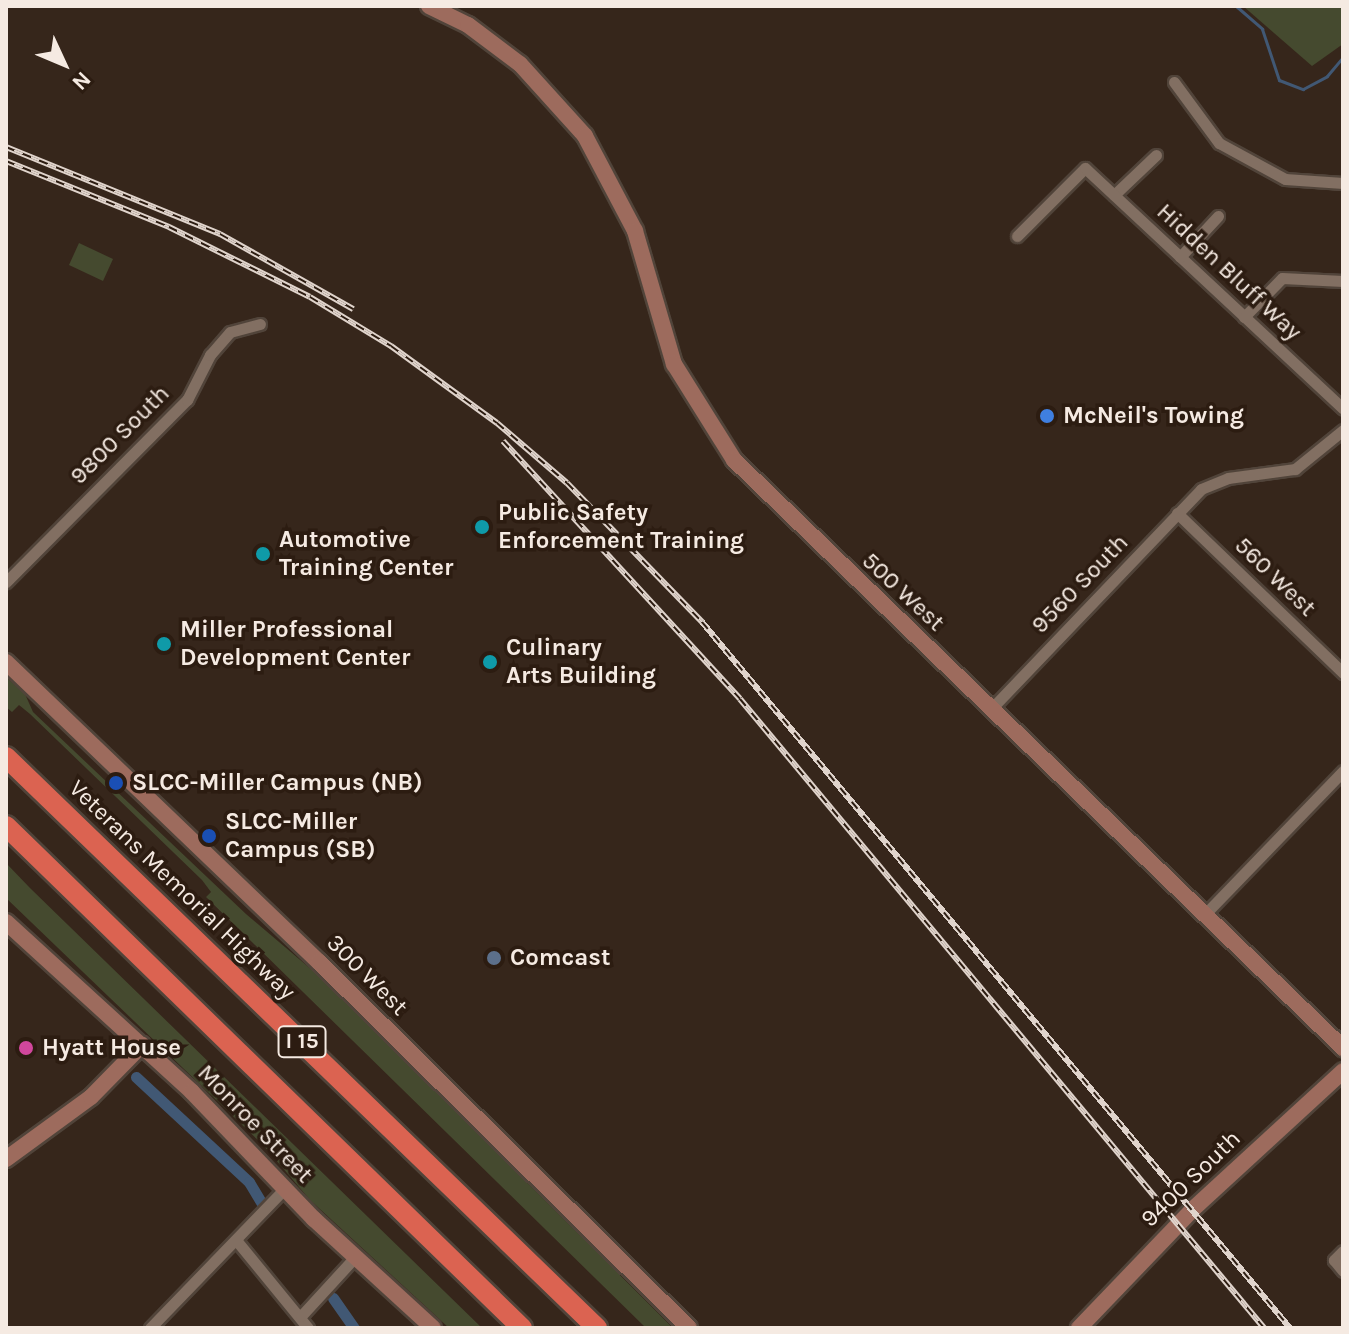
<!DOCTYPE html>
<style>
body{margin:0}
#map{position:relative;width:1349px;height:1334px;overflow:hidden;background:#36261b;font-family:Karla,sans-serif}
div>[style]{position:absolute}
.green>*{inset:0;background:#454a2f}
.stream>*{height:3px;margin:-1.5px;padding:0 1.5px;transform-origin:1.5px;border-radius:1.5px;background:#415874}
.canal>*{height:11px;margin:-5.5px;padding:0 5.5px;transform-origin:5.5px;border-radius:5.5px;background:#415874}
.roads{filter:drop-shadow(2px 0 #51443a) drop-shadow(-2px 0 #51443a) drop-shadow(0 2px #51443a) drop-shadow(0 -2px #51443a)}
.street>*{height:11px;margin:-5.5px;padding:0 5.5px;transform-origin:5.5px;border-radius:5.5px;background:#826f62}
.secondary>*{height:16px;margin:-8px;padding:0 8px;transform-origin:8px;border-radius:8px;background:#9d6b5d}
.highway>*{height:20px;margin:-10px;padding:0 10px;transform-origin:10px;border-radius:10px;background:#db6351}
.rail>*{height:6px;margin-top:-3px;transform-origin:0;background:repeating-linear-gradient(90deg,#2c1c11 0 9px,#e0d4cc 0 18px);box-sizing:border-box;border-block:2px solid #e0d4cc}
.dots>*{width:22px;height:22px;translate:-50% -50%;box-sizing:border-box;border:4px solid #2c1c11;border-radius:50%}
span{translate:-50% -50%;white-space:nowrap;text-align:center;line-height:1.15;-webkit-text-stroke:7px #2c1c11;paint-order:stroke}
.shield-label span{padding:2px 6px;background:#2c1c11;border:2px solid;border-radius:6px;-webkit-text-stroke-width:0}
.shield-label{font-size:22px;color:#f5eae2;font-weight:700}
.street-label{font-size:24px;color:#f5eae2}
.poi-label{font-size:24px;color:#f5eae2;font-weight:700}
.left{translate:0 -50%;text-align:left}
.frame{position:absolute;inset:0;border:8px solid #f5eae2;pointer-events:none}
.north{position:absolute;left:24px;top:24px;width:80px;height:80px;-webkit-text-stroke:6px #2c1c11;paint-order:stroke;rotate:134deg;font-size:22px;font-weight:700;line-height:32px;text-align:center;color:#f5eae2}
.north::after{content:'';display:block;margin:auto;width:28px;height:36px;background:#f5eae2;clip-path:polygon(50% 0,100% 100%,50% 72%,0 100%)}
</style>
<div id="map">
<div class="green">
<i style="clip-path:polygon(1243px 6px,1343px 6px,1343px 44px,1312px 66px)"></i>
<i style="clip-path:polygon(79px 243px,113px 259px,103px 281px,69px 265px)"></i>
<i style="clip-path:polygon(6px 677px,25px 694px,33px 712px,246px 914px,325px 981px,673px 1328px,646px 1328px,206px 897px,211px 892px,202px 880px,30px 714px,19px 705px,12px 712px,6px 707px)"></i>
<i style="clip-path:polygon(6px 863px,30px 888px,482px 1328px,449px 1328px,310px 1200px,264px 1146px,6px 898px)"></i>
</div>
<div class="stream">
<i style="left:1236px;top:6px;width:35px;rotate:41deg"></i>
<i style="left:1262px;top:29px;width:54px;rotate:71.6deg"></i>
<i style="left:1279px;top:80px;width:26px;rotate:21deg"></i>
<i style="left:1303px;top:89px;width:27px;rotate:-28deg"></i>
<i style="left:1327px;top:76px;width:25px;rotate:-50deg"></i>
</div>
<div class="canal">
<i style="left:136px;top:1077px;width:154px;rotate:42.9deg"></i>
<i style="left:249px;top:1182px;width:26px;rotate:59deg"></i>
<i style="left:333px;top:1298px;width:37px;rotate:55deg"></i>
</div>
<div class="roads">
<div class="street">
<i style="left:1174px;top:82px;width:76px;rotate:53.6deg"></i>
<i style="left:1219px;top:143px;width:75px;rotate:28.6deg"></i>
<i style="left:1285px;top:179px;width:58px;rotate:3.9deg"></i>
<i style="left:1114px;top:195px;width:58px;rotate:-43.6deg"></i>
<i style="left:1017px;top:236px;width:96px;rotate:-45deg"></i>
<i style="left:1085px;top:168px;width:353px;rotate:43deg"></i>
<i style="left:1180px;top:257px;width:56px;rotate:-47.2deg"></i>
<i style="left:1244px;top:317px;width:54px;rotate:-45.7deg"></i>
<i style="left:1282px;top:278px;width:61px;rotate:2.8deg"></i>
<i style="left:1177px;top:513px;width:231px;rotate:43.9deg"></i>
<i style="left:6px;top:582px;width:257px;rotate:-45.2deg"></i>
<i style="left:187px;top:400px;width:51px;rotate:-62.9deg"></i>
<i style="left:210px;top:355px;width:30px;rotate:-49deg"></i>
<i style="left:230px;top:332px;width:31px;rotate:-15deg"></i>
<i style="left:991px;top:709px;width:304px;rotate:-46.3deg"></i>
<i style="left:1201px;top:489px;width:29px;rotate:-22deg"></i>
<i style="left:1228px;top:478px;width:68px;rotate:-7.7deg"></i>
<i style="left:1295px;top:469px;width:62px;rotate:-39.1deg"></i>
<i style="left:1205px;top:914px;width:199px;rotate:-46deg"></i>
<i style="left:236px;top:1240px;width:114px;rotate:50.7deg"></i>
<i style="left:1343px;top:1251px;width:13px;rotate:135deg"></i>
<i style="left:1334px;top:1260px;width:14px;rotate:51deg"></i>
<i style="left:301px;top:1316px;width:80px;rotate:-47.5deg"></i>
<i style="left:150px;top:1328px;width:196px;rotate:-46deg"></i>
</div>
<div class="secondary">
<i style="left:429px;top:6px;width:43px;rotate:26deg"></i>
<i style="left:468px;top:25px;width:65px;rotate:36.9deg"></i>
<i style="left:520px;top:64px;width:97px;rotate:47.9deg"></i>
<i style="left:585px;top:136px;width:107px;rotate:62.2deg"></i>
<i style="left:635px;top:231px;width:139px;rotate:73.7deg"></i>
<i style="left:674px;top:364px;width:113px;rotate:58deg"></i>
<i style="left:734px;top:460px;width:847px;rotate:43.99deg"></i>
<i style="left:6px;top:662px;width:434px;rotate:43.8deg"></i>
<i style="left:319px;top:962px;width:520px;rotate:44.69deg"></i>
<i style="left:6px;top:922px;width:252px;rotate:42.4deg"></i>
<i style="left:192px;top:1092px;width:176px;rotate:46.2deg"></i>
<i style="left:314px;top:1219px;width:161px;rotate:42.5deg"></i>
<i style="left:6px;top:1159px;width:105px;rotate:-36.1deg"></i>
<i style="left:91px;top:1097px;width:73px;rotate:-45.6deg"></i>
<i style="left:1079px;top:1328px;width:163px;rotate:-46.2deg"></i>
<i style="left:1192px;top:1210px;width:205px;rotate:-42.6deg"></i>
</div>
<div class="highway">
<i style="left:6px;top:757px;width:822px;rotate:44.01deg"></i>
<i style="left:6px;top:826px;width:720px;rotate:44.21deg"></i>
</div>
</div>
<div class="rail">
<i style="left:6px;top:147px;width:231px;rotate:22.1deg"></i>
<i style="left:220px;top:234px;width:153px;rotate:29.4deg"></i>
<i style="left:6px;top:161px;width:176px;rotate:22deg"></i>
<i style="left:169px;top:227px;width:157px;rotate:26.4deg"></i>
<i style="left:310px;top:297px;width:95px;rotate:31.2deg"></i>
<i style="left:391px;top:346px;width:131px;rotate:36deg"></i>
<i style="left:497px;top:423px;width:92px;rotate:40.6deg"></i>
<i style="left:567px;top:483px;width:194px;rotate:45.8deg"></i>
<i style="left:702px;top:622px;width:919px;rotate:50.21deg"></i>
<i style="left:503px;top:441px;width:350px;rotate:47.4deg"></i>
<i style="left:740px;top:699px;width:819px;rotate:50.2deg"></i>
</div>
<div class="dots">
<i style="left:1047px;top:416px;background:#3f7fe0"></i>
<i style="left:482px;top:527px;background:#0f9aa8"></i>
<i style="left:263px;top:554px;background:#0f9aa8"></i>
<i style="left:164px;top:644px;background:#0f9aa8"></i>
<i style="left:490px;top:662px;background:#0f9aa8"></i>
<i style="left:116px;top:783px;background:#1a4fb4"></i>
<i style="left:209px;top:836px;background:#1a4fb4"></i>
<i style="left:494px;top:958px;background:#5c6f8a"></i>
<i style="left:26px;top:1048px;background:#d1479c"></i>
</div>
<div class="shield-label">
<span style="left:302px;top:1042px">I 15</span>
</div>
<div class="street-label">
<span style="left:1229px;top:272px;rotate:43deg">Hidden Bluff Way</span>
<span style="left:120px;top:435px;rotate:-45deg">9800 South</span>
<span style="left:1275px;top:577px;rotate:44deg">560 West</span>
<span style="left:1080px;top:584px;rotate:-46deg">9560 South</span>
<span style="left:903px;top:592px;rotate:43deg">500 West</span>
<span style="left:182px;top:890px;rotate:44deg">Veterans Memorial Highway</span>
<span style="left:367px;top:975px;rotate:45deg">300 West</span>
<span style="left:255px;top:1124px;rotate:46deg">Monroe Street</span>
<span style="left:1191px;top:1179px;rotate:-44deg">9400 South</span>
</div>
<div class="poi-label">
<span class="left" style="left:1063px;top:416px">McNeil's Towing</span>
<span class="left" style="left:498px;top:527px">Public Safety<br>Enforcement Training</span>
<span class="left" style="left:279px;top:554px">Automotive<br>Training Center</span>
<span class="left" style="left:180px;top:644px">Miller Professional<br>Development Center</span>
<span class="left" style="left:506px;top:662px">Culinary<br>Arts Building</span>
<span class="left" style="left:132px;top:783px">SLCC-Miller Campus (NB)</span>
<span class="left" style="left:225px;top:836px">SLCC-Miller<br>Campus (SB)</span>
<span class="left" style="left:510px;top:958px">Comcast</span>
<span class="left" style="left:42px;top:1048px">Hyatt House</span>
</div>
<div class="frame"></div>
<div class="north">N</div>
</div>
